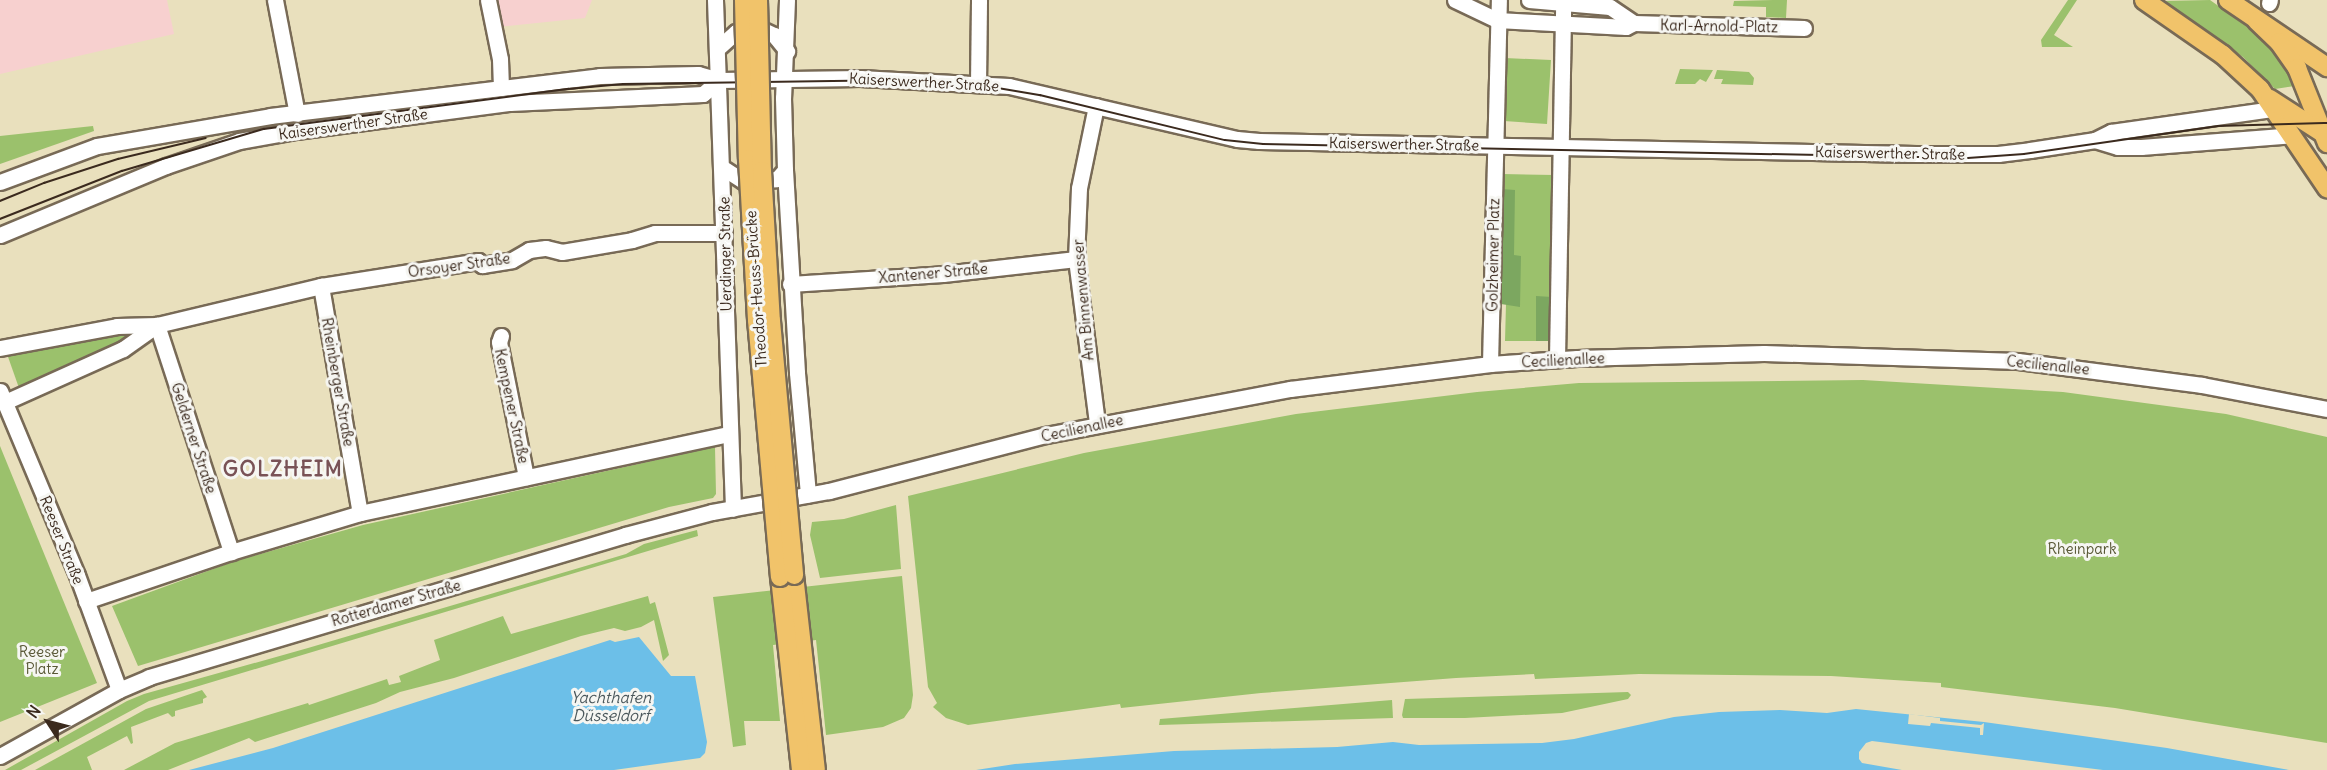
<!DOCTYPE html>
<meta charset="utf-8">
<style>
body{margin:0}
#map{position:relative;width:2327px;height:770px;overflow:hidden;background:#e9e0bd;font-family:Delius,sans-serif}
div>[style]{position:absolute}
.built>*{inset:0;background:#f7d0cf}
.green>*{inset:0;background:#9bc16c}
.forest>*{inset:0;background:#7ca760}
.water>*{inset:0;background:#6cbfe8}
.pier>*{inset:0;background:#e9e0bd}
.roads{filter:drop-shadow(2px 0 #786a56) drop-shadow(-2px 0 #786a56) drop-shadow(0 2px #786a56) drop-shadow(0 -2px #786a56)}
.minor>*{height:15px;margin:-7.5px;padding:0 7.5px;transform-origin:7.5px;border-radius:7.5px;background:#fff}
.major>*{height:18px;margin:-9px;padding:0 9px;transform-origin:9px;border-radius:9px;background:#f1c36a}
.tram>*{height:1.5px;margin:-0.75px;padding:0 0.75px;transform-origin:0.75px;border-radius:0.75px;background:#3b2a1e}
.bridges{filter:drop-shadow(2px 0 #786a56) drop-shadow(-2px 0 #786a56) drop-shadow(0 2px #786a56) drop-shadow(0 -2px #786a56)}
.major-bridge>*{height:18px;margin:-9px;padding:0 9px;transform-origin:9px;border-radius:9px;background:#f1c36a}
span{translate:-50% -50%;white-space:nowrap;text-align:center;line-height:1.15;-webkit-text-stroke:6px #f6f6f2;paint-order:stroke}
.street-label{font-size:15px;color:#3b2a1e}
.park-label{font-size:15px;color:#585735}
.water-label{font-size:16px;color:#4a575b;font-style:italic}
.district-label{font-size:21px;color:#795256;font-weight:700;letter-spacing:1.5px}
.north{position:absolute;left:18px;top:692px;width:60px;height:60px;-webkit-text-stroke:4px #f6f6f2;paint-order:stroke;rotate:306deg;font-size:16px;font-weight:700;line-height:24px;text-align:center;color:#3b2a1e}
.north::after{content:'';display:block;margin:auto;width:21px;height:27px;background:#3b2a1e;clip-path:polygon(50% 0,100% 100%,50% 72%,0 100%)}
</style>
<div id="map">
<div class="built">
<i style="clip-path:polygon(0 0,167px 0,174px 34px,0 74px)"></i>
<i style="clip-path:polygon(488px 0,592px 0,585px 18px,497px 27px)"></i>
</div>
<div class="green">
<i style="clip-path:polygon(1773px 0,1787px 0,1786px 18px,1766px 17px,1766px 7px,1733px 6px,1734px 1px)"></i>
<i style="clip-path:polygon(2068px 0,2077px 0,2054px 35px,2073px 47px,2042px 47px,2041px 40px)"></i>
<i style="clip-path:polygon(2210px 0,2262px 37px,2277px 53px,2295px 86px,2275px 89px,2243px 57px,2163px 1px)"></i>
<i style="clip-path:polygon(1505px 58px,1551px 60px,1547px 124px,1504px 121px)"></i>
<i style="clip-path:polygon(1680px 69px,1713px 70px,1706px 82px,1700px 79px,1695px 84px,1675px 84px)"></i>
<i style="clip-path:polygon(1717px 70px,1749px 72px,1754px 78px,1753px 85px,1721px 84px,1723px 79px,1714px 79px)"></i>
<i style="clip-path:polygon(93px 126px,94px 131px,0 164px,0 136px)"></i>
<i style="clip-path:polygon(1502px 174px,1554px 175px,1551px 341px,1505px 341px,1506px 304px,1501px 304px)"></i>
<i style="clip-path:polygon(124px 330px,129px 333px,128px 339px,19px 388px,7px 354px)"></i>
<i style="clip-path:polygon(1863px 380px,2063px 392px,2226px 414px,2327px 437px,2327px 743px,2115px 708px,1941px 687px,1941px 683px,1831px 676px,1639px 674px,1535px 679px,1534px 674px,1456px 678px,1261px 693px,1121px 708px,1120px 704px,968px 725px,946px 718px,933px 707px,937px 703px,928px 687px,908px 496px,1084px 453px,1296px 414px,1477px 392px,1579px 383px)"></i>
<i style="clip-path:polygon(0 446px,97px 683px,0 722px)"></i>
<i style="clip-path:polygon(715px 447px,716px 494px,713px 498px,669px 507px,138px 666px,112px 606px,235px 561px,363px 525px)"></i>
<i style="clip-path:polygon(896px 505px,901px 569px,820px 578px,810px 535px,812px 522px,844px 519px)"></i>
<i style="clip-path:polygon(697px 530px,698px 536px,149px 701px,21px 770px,5px 770px,127px 701px,144px 694px,308px 648px,626px 554px,644px 544px)"></i>
<i style="clip-path:polygon(902px 576px,913px 695px,911px 708px,904px 718px,883px 727px,826px 735px,816px 640px,773px 645px,780px 721px,744px 721px,746px 745px,733px 747px,713px 597px)"></i>
<i style="clip-path:polygon(648px 596px,650px 604px,655px 602px,669px 655px,663px 661px,654px 620px,641px 627px,625px 631px,614px 628px,581px 636px,454px 678px,400px 692px,376px 703px,255px 742px,249px 738px,168px 770px,124px 770px,175px 743px,308px 703px,309px 705px,387px 679px,389px 685px,401px 682px,399px 676px,440px 660px,434px 640px,503px 616px,511px 634px)"></i>
<i style="clip-path:polygon(202px 690px,207px 697px,203px 699px,203px 703px,175px 711px,175px 716px,172px 717px,168px 713px,131px 727px,133px 743px,131px 744px,127px 736px,87px 757px,92px 770px,35px 770px,146px 709px)"></i>
<i style="clip-path:polygon(1628px 692px,1631px 695px,1628px 699px,1562px 713px,1465px 718px,1403px 718px,1402px 715px,1405px 699px)"></i>
<i style="clip-path:polygon(1392px 700px,1393px 718px,1159px 725px,1160px 719px)"></i>
</div>
<div class="forest">
<i style="clip-path:polygon(1502px 189px,1515px 190px,1514px 255px,1521px 256px,1520px 307px,1501px 304px)"></i>
<i style="clip-path:polygon(1536px 296px,1552px 297px,1551px 341px,1536px 341px)"></i>
</div>
<div class="water">
<i style="clip-path:polygon(639px 637px,671px 676px,695px 676px,707px 742px,705px 753px,700px 758px,614px 770px,189px 770px,273px 748px,610px 640px,615px 642px)"></i>
<i style="clip-path:polygon(1856px 709px,1984px 722px,2167px 748px,2289px 770px,2103px 770px,1872px 741px,1866px 743px,1859px 752px,1859px 759px,1862px 763px,1902px 770px,976px 770px,1015px 764px,1174px 751px,1337px 747px,1393px 742px,1419px 745px,1542px 743px,1574px 739px,1674px 717px,1719px 712px,1780px 710px,1827px 713px)"></i>
</div>
<div class="pier">
<i style="clip-path:polygon(1909px 714px,1940px 718px,1940px 721px,1981px 725px,1984px 723px,1983px 735px,1980px 735px,1980px 728px,1931px 723px,1930px 726px,1908px 724px)"></i>
</div>
<div class="roads">
<div class="minor">
<i style="left:275px;top:0;width:116px;rotate:79.1deg"></i>
<i style="left:488px;top:0;width:60px;rotate:78.5deg"></i>
<i style="left:500px;top:59px;width:29px;rotate:88deg"></i>
<i style="left:715px;top:0;width:509px;rotate:87.97deg"></i>
<i style="left:787px;top:0;width:98px;rotate:92.3deg"></i>
<i style="left:783px;top:98px;width:72px;rotate:88.4deg"></i>
<i style="left:785px;top:170px;width:203px;rotate:86.6deg"></i>
<i style="left:797px;top:373px;width:122px;rotate:84.8deg"></i>
<i style="left:1455px;top:0;width:47px;rotate:25.5deg"></i>
<i style="left:1497px;top:20px;width:129px;rotate:3.1deg"></i>
<i style="left:1626px;top:27px;width:9px;rotate:-27deg"></i>
<i style="left:1634px;top:23px;width:170px;rotate:1.7deg"></i>
<i style="left:1529px;top:0;width:81px;rotate:4.9deg"></i>
<i style="left:1610px;top:7px;width:29px;rotate:34deg"></i>
<i style="left:2269px;top:3px;width:3px;rotate:-72deg"></i>
<i style="left:717px;top:49px;width:25px;rotate:-42deg"></i>
<i style="left:736px;top:32px;width:23px;rotate:-10deg"></i>
<i style="left:759px;top:28px;width:17px;rotate:25deg"></i>
<i style="left:774px;top:35px;width:21px;rotate:51deg"></i>
<i style="left:978px;top:84px;width:84px;rotate:-89.3deg"></i>
<i style="left:1096px;top:106px;width:84px;rotate:101.7deg"></i>
<i style="left:1079px;top:188px;width:71px;rotate:92.4deg"></i>
<i style="left:1076px;top:259px;width:166px;rotate:82.7deg"></i>
<i style="left:2095px;top:140px;width:24px;rotate:17deg"></i>
<i style="left:2118px;top:147px;width:23px"></i>
<i style="left:2141px;top:147px;width:151px;rotate:-4.5deg"></i>
<i style="left:723px;top:168px;width:24px;rotate:33deg"></i>
<i style="left:743px;top:181px;width:34px;rotate:-3deg"></i>
<i style="left:777px;top:179px;width:12px;rotate:-48deg"></i>
<i style="left:0;top:182px;width:103px;rotate:-20.4deg"></i>
<i style="left:97px;top:146px;width:176px;rotate:-9.8deg"></i>
<i style="left:270px;top:116px;width:332px;rotate:-6.9deg"></i>
<i style="left:600px;top:76px;width:98px;rotate:-1.2deg"></i>
<i style="left:698px;top:74px;width:22px;rotate:16deg"></i>
<i style="left:719px;top:80px;width:141px;rotate:-0.8deg"></i>
<i style="left:860px;top:78px;width:149px;rotate:3.1deg"></i>
<i style="left:1009px;top:86px;width:234px;rotate:13.1deg"></i>
<i style="left:1237px;top:139px;width:22px;rotate:5deg"></i>
<i style="left:1259px;top:141px;width:657px;rotate:1.13deg"></i>
<i style="left:1916px;top:154px;width:82px"></i>
<i style="left:1998px;top:154px;width:32px;rotate:-7deg"></i>
<i style="left:2030px;top:150px;width:66px;rotate:-8.7deg"></i>
<i style="left:2095px;top:140px;width:18px;rotate:-27deg"></i>
<i style="left:2111px;top:132px;width:164px;rotate:-8.1deg"></i>
<i style="left:0;top:235px;width:180px;rotate:-22.6deg"></i>
<i style="left:166px;top:166px;width:77px;rotate:-18.9deg"></i>
<i style="left:239px;top:141px;width:58px;rotate:-10deg"></i>
<i style="left:296px;top:131px;width:216px;rotate:-7.5deg"></i>
<i style="left:510px;top:103px;width:193px;rotate:-2.7deg"></i>
<i style="left:703px;top:94px;width:21px;rotate:-41deg"></i>
<i style="left:790px;top:284px;width:153px;rotate:-3.7deg"></i>
<i style="left:943px;top:274px;width:134px;rotate:-6.4deg"></i>
<i style="left:321px;top:286px;width:230px;rotate:80.3deg"></i>
<i style="left:157px;top:325px;width:239px;rotate:71.9deg"></i>
<i style="left:501px;top:336px;width:6px;rotate:108deg"></i>
<i style="left:499px;top:342px;width:138px;rotate:78.7deg"></i>
<i style="left:0;top:348px;width:119px;rotate:-10.6deg"></i>
<i style="left:117px;top:326px;width:40px;rotate:-1.4deg"></i>
<i style="left:157px;top:325px;width:169px;rotate:-13.4deg"></i>
<i style="left:321px;top:286px;width:159px;rotate:-9deg"></i>
<i style="left:478px;top:261px;width:6px;rotate:45deg"></i>
<i style="left:482px;top:265px;width:30px;rotate:-9deg"></i>
<i style="left:512px;top:260px;width:20px;rotate:-30deg"></i>
<i style="left:529px;top:250px;width:17px;rotate:-7deg"></i>
<i style="left:546px;top:248px;width:16px;rotate:14deg"></i>
<i style="left:562px;top:252px;width:71px;rotate:-9.7deg"></i>
<i style="left:632px;top:240px;width:24px;rotate:-17deg"></i>
<i style="left:655px;top:233px;width:69px"></i>
<i style="left:1557px;top:359px;width:355px;rotate:-89deg"></i>
<i style="left:1490px;top:364px;width:364px;rotate:-88.6deg"></i>
<i style="left:0;top:391px;width:199px;rotate:67.3deg"></i>
<i style="left:77px;top:575px;width:122px;rotate:69.9deg"></i>
<i style="left:5px;top:402px;width:129px;rotate:-24.2deg"></i>
<i style="left:123px;top:349px;width:42px;rotate:-35.2deg"></i>
<i style="left:86px;top:601px;width:153px;rotate:-18.7deg"></i>
<i style="left:231px;top:552px;width:135px;rotate:-16.8deg"></i>
<i style="left:360px;top:513px;width:377px;rotate:-12.1deg"></i>
<i style="left:0;top:756px;width:136px;rotate:-29deg"></i>
<i style="left:119px;top:690px;width:33px;rotate:-23deg"></i>
<i style="left:149px;top:677px;width:497px;rotate:-16.6deg"></i>
<i style="left:625px;top:535px;width:90px;rotate:-14.8deg"></i>
<i style="left:712px;top:512px;width:119px;rotate:-10.2deg"></i>
<i style="left:829px;top:491px;width:224px;rotate:-14.5deg"></i>
<i style="left:1046px;top:435px;width:248px;rotate:-10.7deg"></i>
<i style="left:1290px;top:389px;width:202px;rotate:-7.1deg"></i>
<i style="left:1490px;top:364px;width:87px;rotate:-3.9deg"></i>
<i style="left:1577px;top:358px;width:187px;rotate:-1.5deg"></i>
<i style="left:1764px;top:353px;width:254px;rotate:1.8deg"></i>
<i style="left:2018px;top:361px;width:186px;rotate:7.4deg"></i>
<i style="left:2202px;top:385px;width:127px;rotate:10.9deg"></i>
</div>
<div class="major">
<i style="left:2144px;top:0;width:96px;rotate:34.8deg"></i>
<i style="left:2223px;top:55px;width:50px;rotate:42.6deg"></i>
<i style="left:2260px;top:89px;width:120px;rotate:55.9deg"></i>
<i style="left:2228px;top:0;width:120px;rotate:34.1deg"></i>
<i style="left:2257px;top:21px;width:30px;rotate:44deg"></i>
<i style="left:2279px;top:42px;width:32px;rotate:55deg"></i>
<i style="left:2297px;top:68px;width:81px;rotate:68.2deg"></i>
<i style="left:2270px;top:99px;width:64px;rotate:32.9deg"></i>
<i style="left:794px;top:575px;width:196px;rotate:83.6deg"></i>
<i style="left:780px;top:577px;width:194px;rotate:83.8deg"></i>
</div>
</div>
<div class="tram">
<i style="left:0;top:201px;width:48px;rotate:-22.2deg"></i>
<i style="left:44px;top:183px;width:78px;rotate:-18deg"></i>
<i style="left:118px;top:159px;width:90px;rotate:-13.4deg"></i>
<i style="left:0;top:219px;width:131px;rotate:-21.5deg"></i>
<i style="left:122px;top:171px;width:148px;rotate:-16.5deg"></i>
<i style="left:264px;top:129px;width:307px;rotate:-7.5deg"></i>
<i style="left:568px;top:89px;width:55px;rotate:-5.2deg"></i>
<i style="left:623px;top:84px;width:227px;rotate:-0.8deg"></i>
<i style="left:850px;top:81px;width:148px;rotate:2.7deg"></i>
<i style="left:998px;top:88px;width:43px;rotate:9.5deg"></i>
<i style="left:1040px;top:95px;width:190px;rotate:13.7deg"></i>
<i style="left:1225px;top:140px;width:38px;rotate:6deg"></i>
<i style="left:1263px;top:144px;width:705px;rotate:1.14deg"></i>
<i style="left:1968px;top:158px;width:56px;rotate:-4.1deg"></i>
<i style="left:2024px;top:154px;width:196px;rotate:-8.2deg"></i>
<i style="left:2218px;top:126px;width:109px;rotate:-1.6deg"></i>
</div>
<div class="bridges">
<div class="major-bridge">
<i style="left:744px;top:0;width:159px;rotate:88.6deg"></i>
<i style="left:748px;top:159px;width:161px;rotate:86.8deg"></i>
<i style="left:757px;top:320px;width:258px;rotate:84.9deg"></i>
<i style="left:758px;top:0;width:171px;rotate:88.7deg"></i>
<i style="left:762px;top:171px;width:150px;rotate:86.6deg"></i>
<i style="left:771px;top:321px;width:255px;rotate:84.8deg"></i>
</div>
</div>
<div class="street-label">
<span style="left:1719px;top:26px;rotate:1deg">Karl-Arnold-Platz</span>
<span style="left:924px;top:82px;rotate:3deg">Kaiserswerther Straße</span>
<span style="left:353px;top:124px;rotate:-8deg">Kaiserswerther Straße</span>
<span style="left:1404px;top:144px;rotate:1deg">Kaiserswerther Straße</span>
<span style="left:1890px;top:153px;rotate:1deg">Kaiserswerther Straße</span>
<span style="left:725px;top:254px;rotate:-91deg">Uerdinger Straße</span>
<span style="left:1493px;top:255px;rotate:-89deg">Golzheimer Platz</span>
<span style="left:459px;top:265px;rotate:-8deg">Orsoyer Straße</span>
<span style="left:933px;top:273px;rotate:-5deg">Xantener Straße</span>
<span style="left:756px;top:289px;rotate:-94deg">Theodor-Heuss-Brücke</span>
<span style="left:1083px;top:300px;rotate:-95deg">Am Binnenwasser</span>
<span style="left:1563px;top:360px;rotate:-3deg">Cecilienallee</span>
<span style="left:2048px;top:365px;rotate:6deg">Cecilienallee</span>
<span style="left:338px;top:382px;rotate:80deg">Rheinberger Straße</span>
<span style="left:512px;top:406px;rotate:78deg">Kempener Straße</span>
<span style="left:1082px;top:428px;rotate:-12deg">Cecilienallee</span>
<span style="left:194px;top:438px;rotate:72deg">Gelderner Straße</span>
<span style="left:62px;top:540px;rotate:68deg">Reeser Straße</span>
<span style="left:396px;top:603px;rotate:-16deg">Rotterdamer Straße</span>
</div>
<div class="park-label">
<span style="left:2082px;top:549px">Rheinpark</span>
<span style="left:42px;top:660px">Reeser<br>Platz</span>
</div>
<div class="water-label">
<span style="left:611px;top:706px">Yachthafen<br>Düsseldorf</span>
</div>
<div class="district-label">
<span style="left:283px;top:469px">GOLZHEIM</span>
</div>
<div class="north">N</div>
</div>
